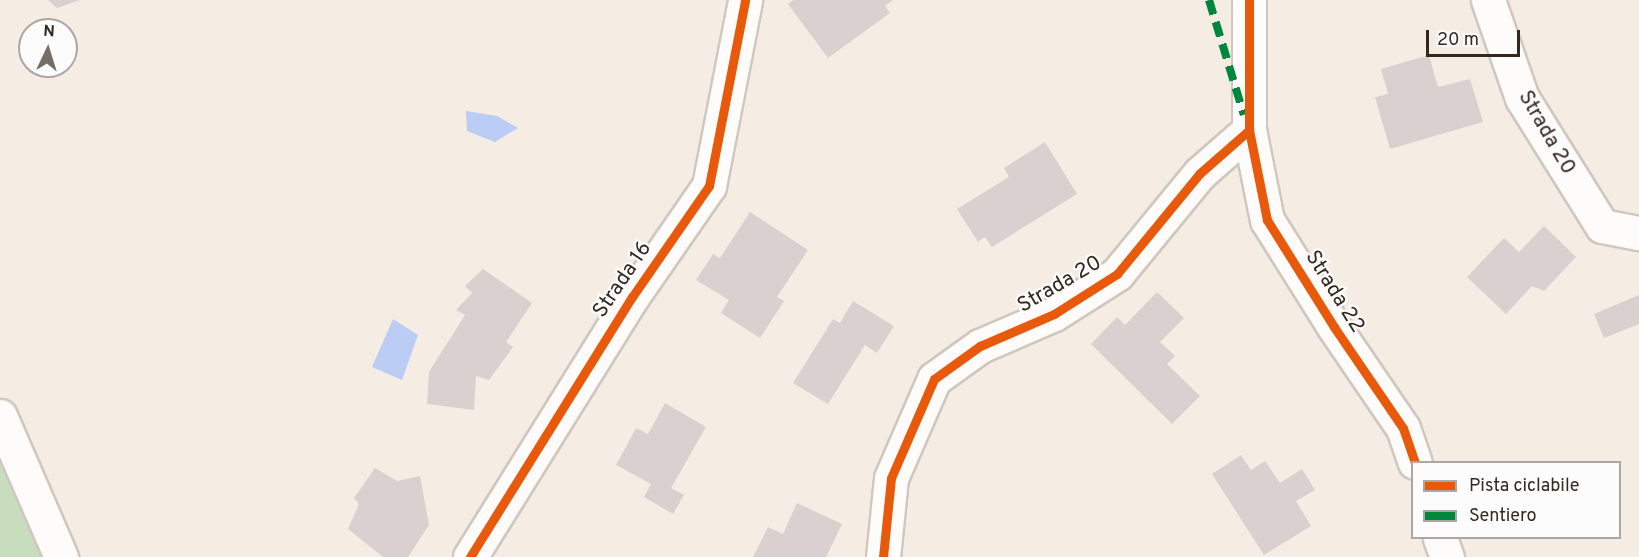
<!DOCTYPE html>
<style>
body{margin:0}
#map{position:relative;width:1639px;height:557px;overflow:hidden;background:#f5ece4;font-family:Overpass,sans-serif}
div>[style]{position:absolute}
.green>*{inset:0;background:#c8ddbe}
.water>*{inset:0;background:#bbccf5}
.building>*{inset:0;background:#dbd0d0}
.roads{filter:drop-shadow(2px 0 #d0c7bf) drop-shadow(-2px 0 #d0c7bf) drop-shadow(0 2px #d0c7bf) drop-shadow(0 -2px #d0c7bf)}
.minor>*{height:33px;margin:-16.5px;padding:0 16.5px;transform-origin:16.5px;border-radius:16.5px;background:#fefcfb}
.quiet>*{height:8px;margin-top:-4px;transform-origin:0;background:repeating-linear-gradient(90deg,#00873e 0 15px,transparent 0 23px)}
.cycleway>*{height:9px;margin:-4.5px;padding:0 4.5px;transform-origin:4.5px;border-radius:4.5px;background:#e8590c}
span{translate:-50% -50%;white-space:nowrap;text-align:center;line-height:1.15;-webkit-text-stroke:4.5px #fcfcfc;paint-order:stroke}
.street-label{font-size:21px;color:#32281e}
.legend{position:absolute;left:1411px;top:461px;width:210px;height:78px;box-sizing:border-box;background:#fcfcfc;border:2px solid #aba7a3;margin:0;padding:8px 10px;list-style:none;font-size:18px;color:#32281e}
.legend li{display:flex;align-items:center;gap:12px;height:30px}
.legend b{width:30px;border:2px solid #aba7a3}
.north{position:absolute;left:18px;top:18px;width:60px;height:60px;box-sizing:border-box;background:#fcfcfc;border:2px solid #aba7a3;border-radius:50%;rotate:4deg;font-size:16px;font-weight:700;line-height:24px;text-align:center;color:#32281e}
.north::after{content:'';display:block;margin:auto;width:21px;height:27px;background:#766d63;clip-path:polygon(50% 0,100% 100%,50% 72%,0 100%)}
.scale{position:absolute;left:1426px;top:30px;width:94px;height:27px;box-sizing:border-box;border:3px solid #32281e;border-top:0;padding-left:8px;font-size:18px;line-height:21px;white-space:nowrap;color:#32281e;-webkit-text-stroke:4px #fcfcfc;paint-order:stroke}
</style>
<div id="map">
<div class="green">
<i style="clip-path:polygon(0 458px,48px 551px,50px 557px,0 557px)"></i>
</div>
<div class="water">
<i style="clip-path:polygon(466px 111px,497px 116px,518px 128px,495px 142px,467px 131px)"></i>
<i style="clip-path:polygon(393px 319px,418px 335px,402px 380px,372px 367px)"></i>
</div>
<div class="building">
<i style="clip-path:polygon(48px 0,80px 0,57px 8px)"></i>
<i style="clip-path:polygon(794px 0,893px 0,885px 6px,890px 13px,828px 58px,788px 4px)"></i>
<i style="clip-path:polygon(1429px 55px,1438px 87px,1470px 79px,1483px 122px,1390px 149px,1375px 97px,1388px 94px,1381px 69px)"></i>
<i style="clip-path:polygon(1045px 142px,1077px 194px,992px 247px,985px 237px,978px 242px,957px 209px,1009px 177px,1004px 168px)"></i>
<i style="clip-path:polygon(750px 212px,808px 250px,777px 297px,784px 301px,760px 338px,721px 313px,729px 300px,696px 280px,713px 254px,720px 258px)"></i>
<i style="clip-path:polygon(1544px 226px,1576px 257px,1544px 291px,1532px 286px,1506px 314px,1467px 277px,1504px 238px,1519px 252px)"></i>
<i style="clip-path:polygon(483px 269px,532px 303px,506px 342px,513px 347px,489px 380px,476px 376px,474px 410px,427px 404px,429px 372px,465px 315px,456px 310px,472px 293px,465px 286px)"></i>
<i style="clip-path:polygon(1157px 292px,1184px 318px,1160px 342px,1175px 356px,1167px 364px,1200px 396px,1172px 424px,1091px 344px,1117px 317px,1125px 325px)"></i>
<i style="clip-path:polygon(1639px 295px,1639px 324px,1604px 338px,1594px 314px)"></i>
<i style="clip-path:polygon(853px 301px,894px 326px,877px 353px,865px 345px,828px 404px,793px 383px,833px 319px,840px 323px)"></i>
<i style="clip-path:polygon(665px 403px,706px 427px,671px 488px,684px 495px,673px 514px,644px 497px,651px 484px,616px 465px,636px 428px,648px 434px)"></i>
<i style="clip-path:polygon(1241px 455px,1251px 470px,1265px 461px,1280px 483px,1302px 469px,1315px 490px,1296px 501px,1311px 526px,1264px 555px,1212px 474px)"></i>
<i style="clip-path:polygon(375px 468px,397px 481px,420px 476px,429px 525px,408px 557px,383px 557px,348px 529px,359px 504px,354px 498px)"></i>
<i style="clip-path:polygon(797px 503px,842px 524px,826px 557px,753px 557px,768px 527px,783px 534px)"></i>
</div>
<div class="roads">
<div class="minor">
<i style="left:1488px;top:0;width:104px;rotate:70.9deg"></i>
<i style="left:1522px;top:98px;width:151px;rotate:58deg"></i>
<i style="left:1602px;top:226px;width:38px;rotate:11deg"></i>
<i style="left:1249px;top:130px;width:92px;rotate:78.7deg"></i>
<i style="left:1267px;top:220px;width:126px;rotate:57.9deg"></i>
<i style="left:1334px;top:327px;width:122px;rotate:55.7deg"></i>
<i style="left:1403px;top:428px;width:36px;rotate:71deg"></i>
<i style="left:0;top:416px;width:154px;rotate:66.6deg"></i>
<i style="left:1440px;top:538px;width:20px;rotate:70deg"></i>
<i style="left:470px;top:557px;width:306px;rotate:-58.1deg"></i>
<i style="left:632px;top:297px;width:135px;rotate:-55.3deg"></i>
<i style="left:709px;top:186px;width:189px;rotate:-79deg"></i>
<i style="left:883px;top:557px;width:79px;rotate:-84.2deg"></i>
<i style="left:891px;top:478px;width:108px;rotate:-66.5deg"></i>
<i style="left:934px;top:379px;width:57px;rotate:-35.7deg"></i>
<i style="left:980px;top:346px;width:81px;rotate:-23.4deg"></i>
<i style="left:1054px;top:314px;width:75px;rotate:-32.4deg"></i>
<i style="left:1117px;top:274px;width:129px;rotate:-50.6deg"></i>
<i style="left:1199px;top:174px;width:67px;rotate:-41.3deg"></i>
<i style="left:1249px;top:130px;width:130px;rotate:-90deg"></i>
</div>
</div>
<div class="quiet">
<i style="left:1209px;top:0;width:120px;rotate:73.1deg"></i>
</div>
<div class="cycleway">
<i style="left:1249px;top:130px;width:92px;rotate:78.7deg"></i>
<i style="left:1267px;top:220px;width:126px;rotate:57.9deg"></i>
<i style="left:1334px;top:327px;width:122px;rotate:55.7deg"></i>
<i style="left:1403px;top:428px;width:36px;rotate:71deg"></i>
<i style="left:470px;top:557px;width:306px;rotate:-58.1deg"></i>
<i style="left:632px;top:297px;width:135px;rotate:-55.3deg"></i>
<i style="left:709px;top:186px;width:189px;rotate:-79deg"></i>
<i style="left:883px;top:557px;width:79px;rotate:-84.2deg"></i>
<i style="left:891px;top:478px;width:108px;rotate:-66.5deg"></i>
<i style="left:934px;top:379px;width:57px;rotate:-35.7deg"></i>
<i style="left:980px;top:346px;width:81px;rotate:-23.4deg"></i>
<i style="left:1054px;top:314px;width:75px;rotate:-32.4deg"></i>
<i style="left:1117px;top:274px;width:129px;rotate:-50.6deg"></i>
<i style="left:1199px;top:174px;width:67px;rotate:-41.3deg"></i>
<i style="left:1249px;top:130px;width:130px;rotate:-90deg"></i>
</div>
<div class="street-label">
<span style="left:1546px;top:133px;rotate:60deg">Strada 20</span>
<span style="left:623px;top:280px;rotate:-56deg">Strada 16</span>
<span style="left:1060px;top:285px;rotate:-30deg">Strada 20</span>
<span style="left:1334px;top:292px;rotate:58deg">Strada 22</span>
</div>
<ul class="legend">
<li><b style="height:8px;background:#e8590c"></b>Pista ciclabile</li>
<li><b style="height:8px;background:#00873e"></b>Sentiero</li>
</ul>
<div class="north">N</div>
<div class="scale">20 m</div>
</div>
